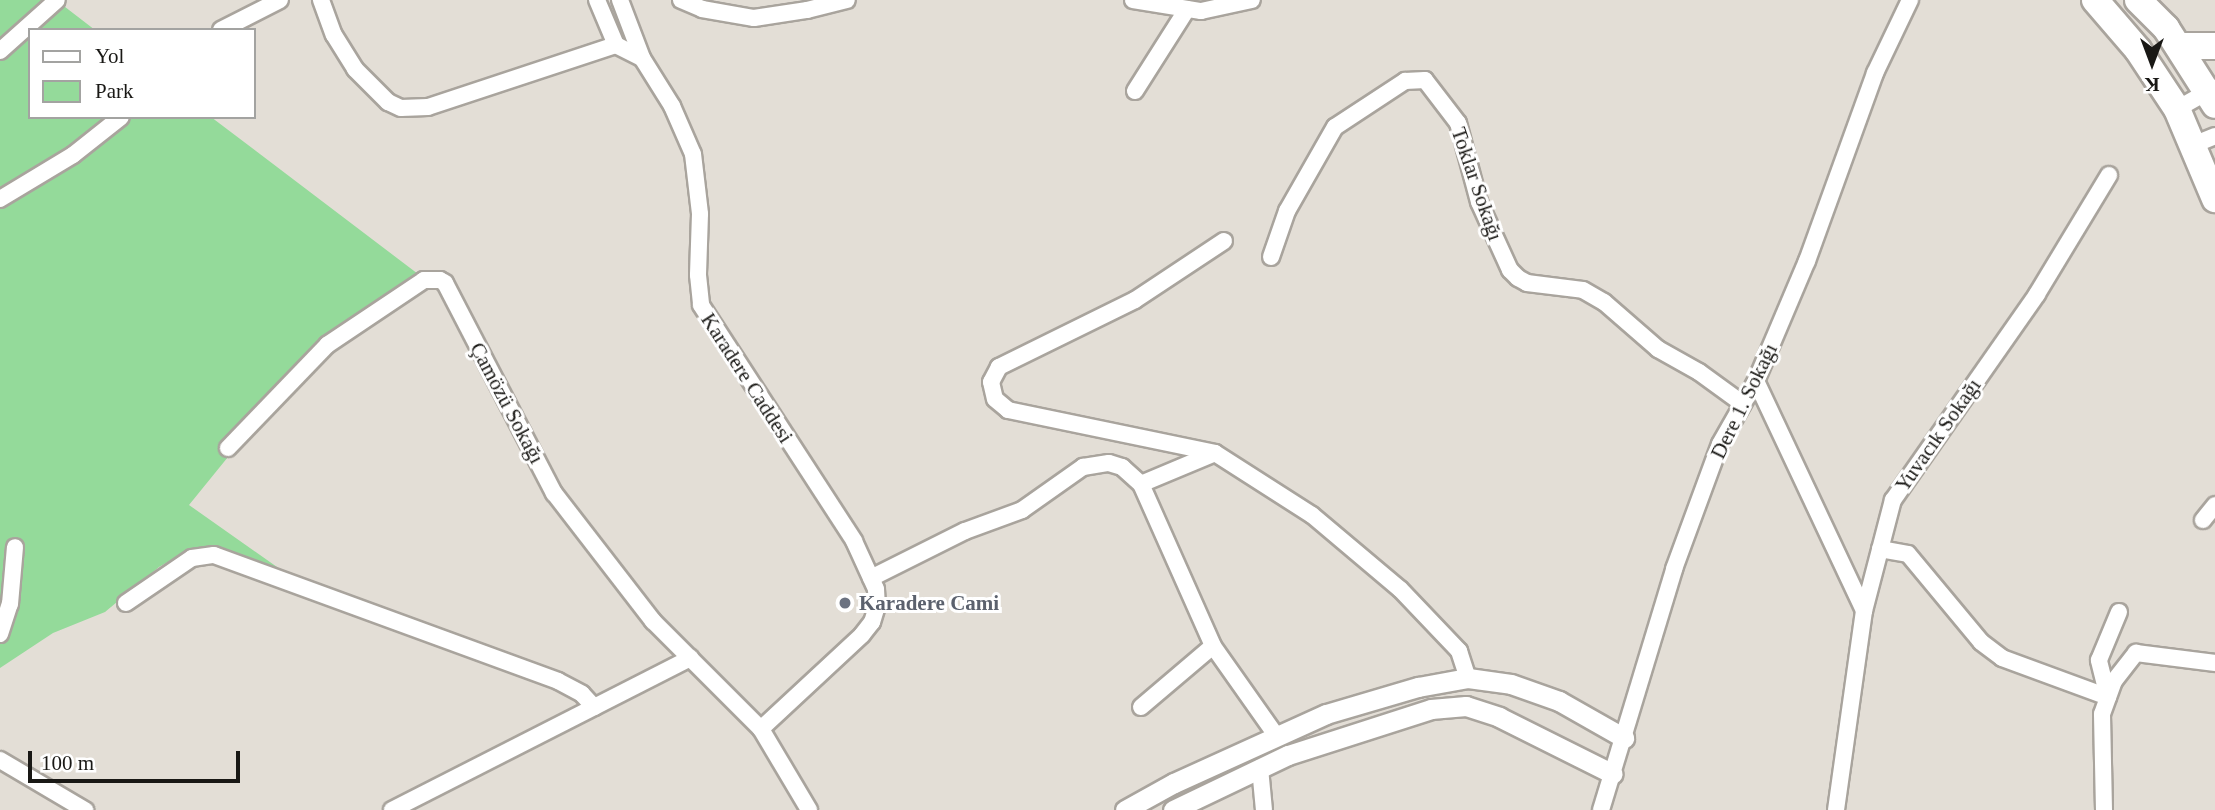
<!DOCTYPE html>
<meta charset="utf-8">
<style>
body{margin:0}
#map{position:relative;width:2215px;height:810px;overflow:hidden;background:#e3ded6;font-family:Georgia,serif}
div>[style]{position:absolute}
.green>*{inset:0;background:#94da9a}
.roads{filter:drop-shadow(2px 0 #a9a49d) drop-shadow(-2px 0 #a9a49d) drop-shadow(0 2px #a9a49d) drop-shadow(0 -2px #a9a49d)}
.minor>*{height:16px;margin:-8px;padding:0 8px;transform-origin:8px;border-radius:8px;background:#fff}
.tertiary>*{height:19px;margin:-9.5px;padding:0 9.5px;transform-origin:9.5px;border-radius:9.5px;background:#fff}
.trunk>*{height:26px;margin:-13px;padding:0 13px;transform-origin:13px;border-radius:13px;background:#fff}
.dots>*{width:19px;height:19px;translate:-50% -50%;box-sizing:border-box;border:4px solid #fff;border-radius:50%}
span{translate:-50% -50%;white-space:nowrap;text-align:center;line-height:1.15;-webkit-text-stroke:6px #fff;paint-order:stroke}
.street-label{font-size:21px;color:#191815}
.worship-label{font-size:21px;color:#5b616d;font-weight:700}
.left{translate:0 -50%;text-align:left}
.legend{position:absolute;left:28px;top:28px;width:228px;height:91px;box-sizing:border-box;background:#fff;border:2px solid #a3a3a1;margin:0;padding:9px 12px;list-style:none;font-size:21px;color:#191815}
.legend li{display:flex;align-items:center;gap:14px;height:35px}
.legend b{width:35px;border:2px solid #a3a3a1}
.north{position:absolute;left:2117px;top:28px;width:70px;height:70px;-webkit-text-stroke:5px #fff;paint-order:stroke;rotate:180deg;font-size:19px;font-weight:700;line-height:28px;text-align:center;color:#191815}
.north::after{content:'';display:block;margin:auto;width:24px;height:32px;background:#191815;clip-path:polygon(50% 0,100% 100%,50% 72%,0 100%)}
.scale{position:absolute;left:28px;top:751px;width:212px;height:32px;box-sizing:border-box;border:4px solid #191815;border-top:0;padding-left:9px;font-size:21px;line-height:24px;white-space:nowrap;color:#191815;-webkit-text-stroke:5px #fff;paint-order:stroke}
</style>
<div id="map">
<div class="green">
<i style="clip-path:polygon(0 0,56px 0,95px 30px,30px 30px,30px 117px,211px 117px,422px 277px,322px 341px,189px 505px,294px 579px,182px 556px,173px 559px,159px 567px,105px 612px,53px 633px,0 668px)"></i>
</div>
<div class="roads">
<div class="minor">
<i style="left:321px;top:0;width:37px;rotate:70deg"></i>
<i style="left:334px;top:35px;width:40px;rotate:58deg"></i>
<i style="left:355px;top:69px;width:47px;rotate:45deg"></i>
<i style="left:388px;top:102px;width:14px;rotate:25deg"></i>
<i style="left:401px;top:108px;width:27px;rotate:-2deg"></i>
<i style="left:428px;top:107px;width:198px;rotate:-18.3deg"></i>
<i style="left:616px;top:45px;width:29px;rotate:27deg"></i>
<i style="left:597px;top:0;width:49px;rotate:67.1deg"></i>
<i style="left:620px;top:0;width:62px;rotate:69.2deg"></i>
<i style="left:642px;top:58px;width:57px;rotate:58deg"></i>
<i style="left:672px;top:106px;width:52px;rotate:66.4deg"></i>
<i style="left:693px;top:154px;width:60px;rotate:83.3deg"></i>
<i style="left:700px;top:214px;width:61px;rotate:91.9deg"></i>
<i style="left:698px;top:275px;width:30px;rotate:84deg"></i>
<i style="left:701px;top:305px;width:281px;rotate:57deg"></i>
<i style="left:854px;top:541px;width:53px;rotate:65.4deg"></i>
<i style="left:876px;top:589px;width:17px;rotate:87deg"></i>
<i style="left:877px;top:606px;width:17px;rotate:107deg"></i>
<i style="left:872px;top:622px;width:16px;rotate:128deg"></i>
<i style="left:862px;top:635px;width:138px;rotate:137.1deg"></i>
<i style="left:681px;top:0;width:23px;rotate:23deg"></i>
<i style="left:702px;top:9px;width:53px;rotate:9.8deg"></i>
<i style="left:754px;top:18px;width:54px;rotate:-8.6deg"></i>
<i style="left:807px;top:10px;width:41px;rotate:-14deg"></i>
<i style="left:1133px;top:0;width:69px;rotate:9.2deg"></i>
<i style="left:1201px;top:11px;width:52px;rotate:-12.2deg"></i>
<i style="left:221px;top:30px;width:66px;rotate:-27deg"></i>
<i style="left:0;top:51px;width:76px;rotate:-41.8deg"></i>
<i style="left:1135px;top:91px;width:97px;rotate:-57.6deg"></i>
<i style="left:2177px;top:109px;width:43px;rotate:-29.6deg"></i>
<i style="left:2193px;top:145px;width:24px;rotate:-22deg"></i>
<i style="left:0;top:199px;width:85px;rotate:-31.1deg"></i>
<i style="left:73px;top:155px;width:61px;rotate:-38.4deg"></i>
<i style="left:1224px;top:241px;width:107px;rotate:146.5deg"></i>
<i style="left:1135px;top:300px;width:152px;rotate:153.8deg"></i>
<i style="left:999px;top:367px;width:17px;rotate:118deg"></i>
<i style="left:991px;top:382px;width:17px;rotate:77deg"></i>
<i style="left:995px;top:399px;width:17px;rotate:40deg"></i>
<i style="left:1008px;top:410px;width:211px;rotate:11.7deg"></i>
<i style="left:1215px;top:453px;width:115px;rotate:32.6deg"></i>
<i style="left:1312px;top:515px;width:115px;rotate:40.1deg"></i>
<i style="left:1400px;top:589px;width:86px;rotate:46.4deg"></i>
<i style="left:1459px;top:651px;width:28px;rotate:72deg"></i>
<i style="left:1271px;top:257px;width:49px;rotate:-70.8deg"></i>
<i style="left:1287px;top:211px;width:97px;rotate:-60.3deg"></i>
<i style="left:1335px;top:127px;width:84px;rotate:-33.3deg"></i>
<i style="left:1405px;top:81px;width:20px;rotate:-3deg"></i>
<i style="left:1425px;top:80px;width:54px;rotate:52.5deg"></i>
<i style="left:1458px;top:123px;width:82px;rotate:75.1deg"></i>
<i style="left:1479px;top:202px;width:75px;rotate:65.5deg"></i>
<i style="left:1510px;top:270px;width:11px;rotate:45deg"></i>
<i style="left:1518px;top:278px;width:10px;rotate:29deg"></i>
<i style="left:1527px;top:283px;width:56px;rotate:7.1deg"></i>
<i style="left:1583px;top:290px;width:24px;rotate:30deg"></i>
<i style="left:1604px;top:302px;width:72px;rotate:41deg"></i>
<i style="left:1658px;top:349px;width:47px;rotate:29.3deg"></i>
<i style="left:1699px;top:372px;width:54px;rotate:36deg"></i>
<i style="left:1756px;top:381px;width:254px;rotate:64.8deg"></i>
<i style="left:228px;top:448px;width:143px;rotate:-46.1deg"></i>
<i style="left:327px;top:345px;width:117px;rotate:-33.8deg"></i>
<i style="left:424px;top:280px;width:16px"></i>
<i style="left:440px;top:280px;width:6px;rotate:31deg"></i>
<i style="left:445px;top:283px;width:237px;rotate:62.6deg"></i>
<i style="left:554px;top:493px;width:162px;rotate:52.3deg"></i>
<i style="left:653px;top:621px;width:153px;rotate:45deg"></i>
<i style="left:761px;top:729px;width:94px;rotate:59.3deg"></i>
<i style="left:1215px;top:453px;width:80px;rotate:157.3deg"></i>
<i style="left:1141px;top:484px;width:177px;rotate:66deg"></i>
<i style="left:1213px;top:646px;width:108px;rotate:54.8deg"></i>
<i style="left:2203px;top:520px;width:19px;rotate:-51deg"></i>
<i style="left:1880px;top:549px;width:28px;rotate:10deg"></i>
<i style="left:1908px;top:554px;width:114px;rotate:50.3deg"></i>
<i style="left:1981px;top:642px;width:26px;rotate:37deg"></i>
<i style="left:2002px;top:658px;width:113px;rotate:20.2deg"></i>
<i style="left:871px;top:578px;width:105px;rotate:-26.6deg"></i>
<i style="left:965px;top:531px;width:61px;rotate:-20.2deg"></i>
<i style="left:1022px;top:510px;width:75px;rotate:-35.2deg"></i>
<i style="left:1083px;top:467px;width:26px;rotate:-9deg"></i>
<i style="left:1109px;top:463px;width:14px;rotate:17deg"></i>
<i style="left:1122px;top:467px;width:25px;rotate:42deg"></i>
<i style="left:126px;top:603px;width:80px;rotate:-34.3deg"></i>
<i style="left:192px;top:558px;width:22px;rotate:-8deg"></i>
<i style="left:214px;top:555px;width:366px;rotate:20.1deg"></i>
<i style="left:558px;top:681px;width:27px;rotate:28deg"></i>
<i style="left:582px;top:694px;width:18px;rotate:47deg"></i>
<i style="left:0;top:634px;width:32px;rotate:-72deg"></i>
<i style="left:10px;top:604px;width:57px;rotate:-85deg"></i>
<i style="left:2108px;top:697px;width:38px;rotate:-104deg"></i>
<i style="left:2099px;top:660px;width:52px;rotate:-67.4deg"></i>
<i style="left:1141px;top:707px;width:94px;rotate:-40.3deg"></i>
<i style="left:0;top:760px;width:99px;rotate:30.5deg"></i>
<i style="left:1260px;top:768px;width:42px;rotate:84.6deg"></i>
<i style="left:392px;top:810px;width:335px;rotate:-27deg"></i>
<i style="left:1601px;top:810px;width:252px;rotate:-73.1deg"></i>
<i style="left:1674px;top:569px;width:133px;rotate:-69.8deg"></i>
<i style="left:1720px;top:444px;width:73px;rotate:-60.3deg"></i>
<i style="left:1756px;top:381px;width:130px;rotate:-67deg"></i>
<i style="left:1807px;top:261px;width:200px;rotate:-70.1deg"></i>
<i style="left:1875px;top:73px;width:81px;rotate:-64.4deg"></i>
<i style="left:1836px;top:810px;width:201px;rotate:-82deg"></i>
<i style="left:1864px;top:611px;width:115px;rotate:-75.4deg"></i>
<i style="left:1893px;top:500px;width:251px;rotate:-55deg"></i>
<i style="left:2037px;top:294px;width:139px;rotate:-58.8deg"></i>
<i style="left:2104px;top:810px;width:96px;rotate:-91.2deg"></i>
<i style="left:2102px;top:714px;width:35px;rotate:-70deg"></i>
<i style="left:2114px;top:681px;width:36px;rotate:-52deg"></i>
<i style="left:2136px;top:653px;width:80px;rotate:7.2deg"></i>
</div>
<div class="tertiary">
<i style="left:1125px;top:810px;width:56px;rotate:-28.9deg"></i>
<i style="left:1174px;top:783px;width:167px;rotate:-24.4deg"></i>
<i style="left:1326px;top:714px;width:96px;rotate:-16.4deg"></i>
<i style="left:1418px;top:687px;width:51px;rotate:-10.2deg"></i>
<i style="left:1468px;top:678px;width:43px;rotate:7.9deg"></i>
<i style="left:1511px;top:684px;width:51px;rotate:19.5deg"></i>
<i style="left:1559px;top:701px;width:75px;rotate:29.6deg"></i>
<i style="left:1173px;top:810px;width:127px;rotate:-25.6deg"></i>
<i style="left:1288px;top:755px;width:150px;rotate:-17.8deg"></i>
<i style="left:1431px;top:709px;width:35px;rotate:-5deg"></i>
<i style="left:1466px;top:706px;width:35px;rotate:18deg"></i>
<i style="left:1499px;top:717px;width:127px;rotate:26.6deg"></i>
</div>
<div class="trunk">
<i style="left:2095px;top:0;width:66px;rotate:49.3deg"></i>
<i style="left:2138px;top:50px;width:71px;rotate:56.5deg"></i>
<i style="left:2177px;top:109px;width:98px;rotate:67.1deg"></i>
<i style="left:2138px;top:0;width:40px;rotate:45deg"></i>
<i style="left:2166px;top:28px;width:91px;rotate:57.5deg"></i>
<i style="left:2178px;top:46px;width:37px"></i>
</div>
</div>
<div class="dots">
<i style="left:845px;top:603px;background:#6b7280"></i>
</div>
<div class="street-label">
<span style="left:1477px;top:184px;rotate:71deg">Toklar Sokağı</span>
<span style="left:747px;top:378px;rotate:57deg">Karadere Caddesi</span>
<span style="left:1744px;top:401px;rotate:-64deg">Dere 1. Sokağı</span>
<span style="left:507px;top:403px;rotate:62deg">Çamözü Sokağı</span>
<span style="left:1938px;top:435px;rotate:-55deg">Yuvacık Sokağı</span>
</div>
<div class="worship-label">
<span class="left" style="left:859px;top:603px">Karadere Cami</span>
</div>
<ul class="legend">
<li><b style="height:9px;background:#fff"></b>Yol</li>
<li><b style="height:19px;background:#94da9a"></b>Park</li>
</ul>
<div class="north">K</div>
<div class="scale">100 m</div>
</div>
